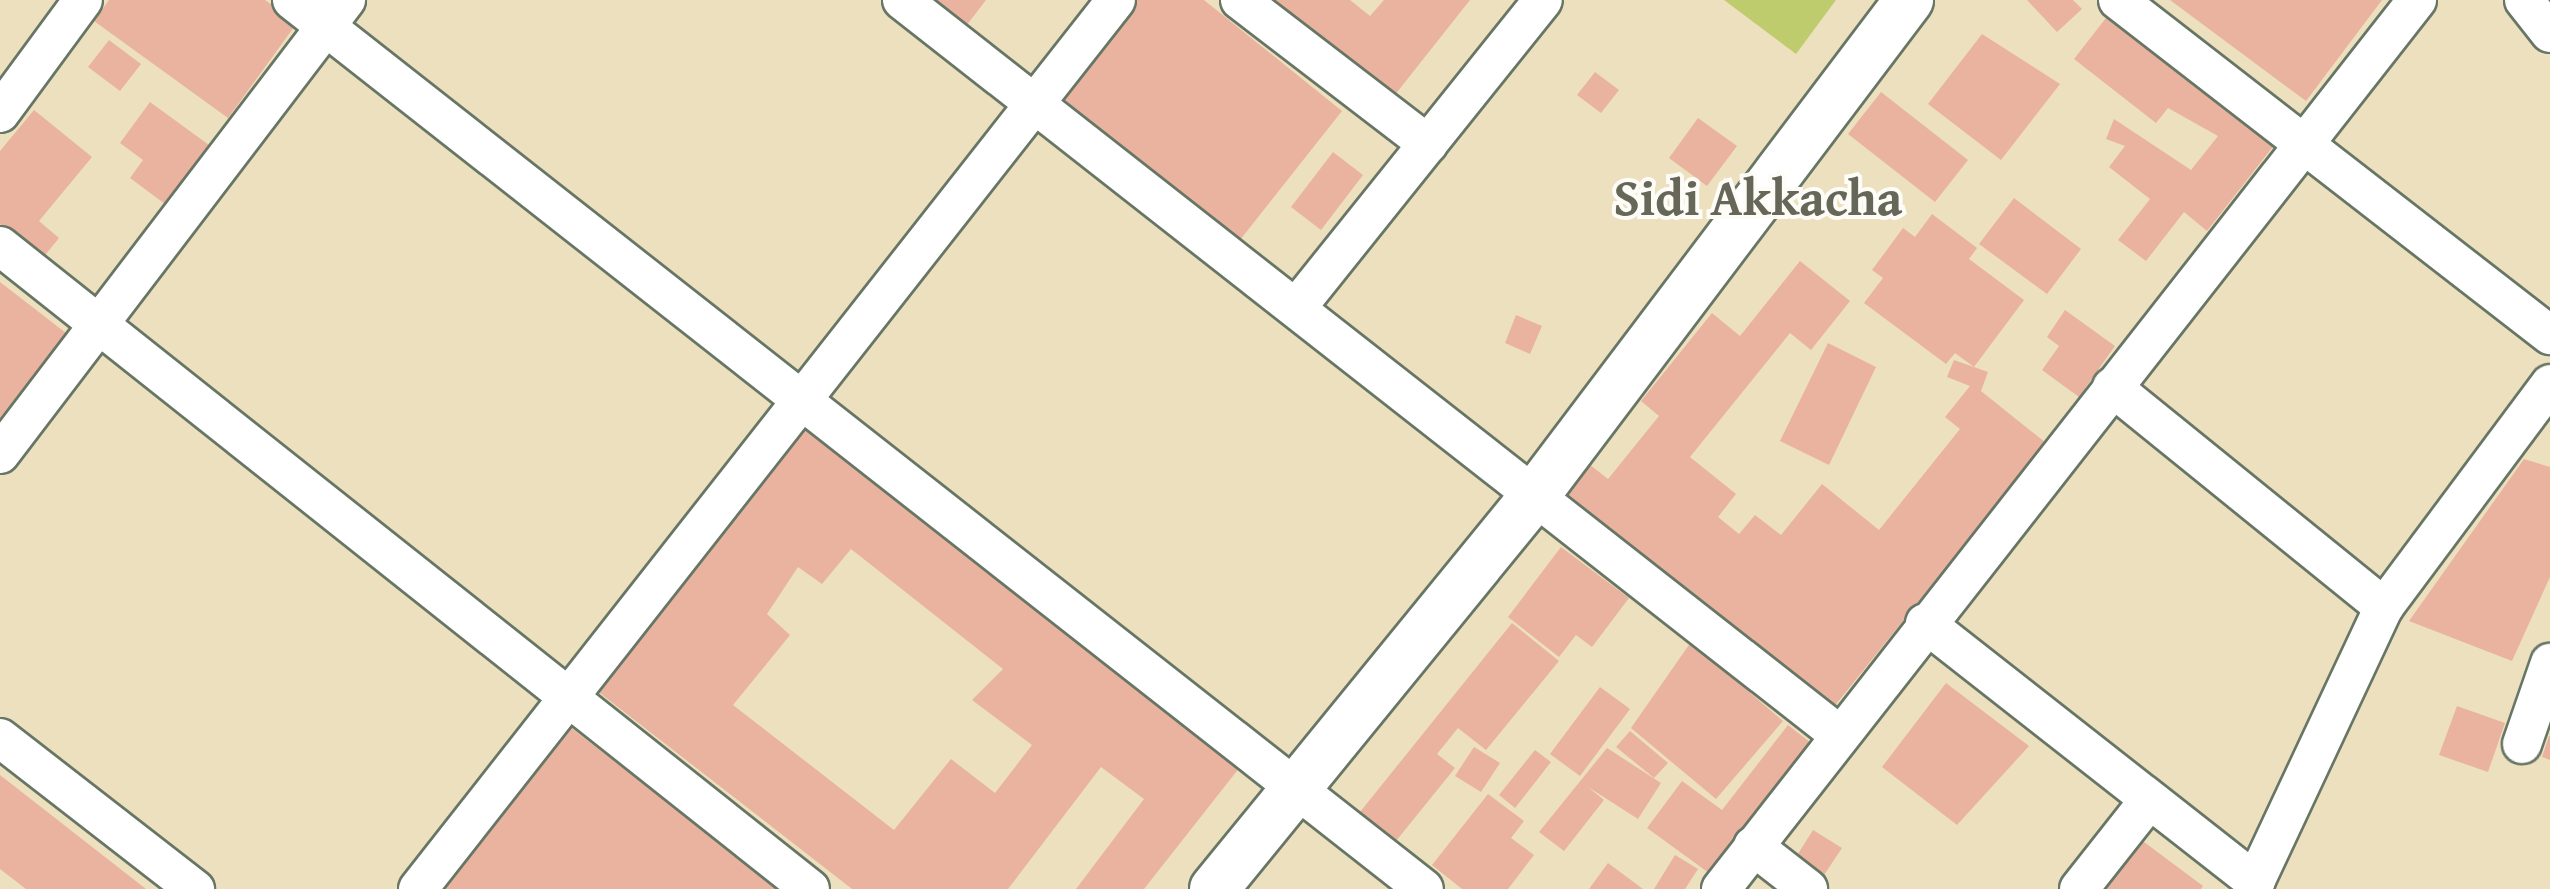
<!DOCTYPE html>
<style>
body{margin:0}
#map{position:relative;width:2550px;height:889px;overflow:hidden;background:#ede0bf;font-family:"Gentium Book Plus",serif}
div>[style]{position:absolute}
.green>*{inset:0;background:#becc6e}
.building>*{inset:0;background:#e9b39f}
.roads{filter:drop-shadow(2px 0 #677665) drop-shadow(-2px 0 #677665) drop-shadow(0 2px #677665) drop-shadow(0 -2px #677665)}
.minor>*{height:38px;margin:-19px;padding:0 19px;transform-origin:19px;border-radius:19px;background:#fff}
.major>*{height:48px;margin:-24px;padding:0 24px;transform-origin:24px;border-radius:24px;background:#fff}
span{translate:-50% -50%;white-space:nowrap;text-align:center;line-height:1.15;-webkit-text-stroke:8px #fdfcf7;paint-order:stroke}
.district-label{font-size:50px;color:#666659;font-weight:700}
</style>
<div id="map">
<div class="green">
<i style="clip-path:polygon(1724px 0,1836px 0,1796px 54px)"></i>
</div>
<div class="building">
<i style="clip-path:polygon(109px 0,265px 0,297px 23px,228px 118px,94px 21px)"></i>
<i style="clip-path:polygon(932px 0,986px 0,966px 26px)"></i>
<i style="clip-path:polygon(1135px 0,1204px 0,1342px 111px,1236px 245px,1055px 98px)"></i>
<i style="clip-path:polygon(1271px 0,1350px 0,1370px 16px,1384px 0,1470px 0,1394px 96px)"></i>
<i style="clip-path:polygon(2027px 0,2073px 0,2082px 9px,2057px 32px)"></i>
<i style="clip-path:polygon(2170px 0,2382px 0,2306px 101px)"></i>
<i style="clip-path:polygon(2109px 14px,2275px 144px,2207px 231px,2184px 212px,2146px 261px,2118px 240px,2150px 199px,2109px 167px,2125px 146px,2106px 139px,2114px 119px,2191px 170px,2218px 136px,2168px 108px,2156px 123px,2074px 59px)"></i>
<i style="clip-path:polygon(1982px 34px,2060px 84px,2001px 160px,1928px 104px)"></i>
<i style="clip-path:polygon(109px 40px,141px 64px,120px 91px,88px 67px)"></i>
<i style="clip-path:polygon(1595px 72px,1619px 90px,1601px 113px,1577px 95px)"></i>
<i style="clip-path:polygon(1881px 92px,1968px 160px,1935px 202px,1848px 134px)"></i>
<i style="clip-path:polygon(150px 102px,209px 145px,165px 204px,130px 178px,143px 160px,120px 143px)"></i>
<i style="clip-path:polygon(34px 110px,92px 157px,39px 221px,59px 238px,42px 259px,0 224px,0 151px)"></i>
<i style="clip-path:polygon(1698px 118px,1737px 146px,1707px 186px,1669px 158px)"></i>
<i style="clip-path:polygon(1333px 152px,1363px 175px,1321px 230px,1291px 207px)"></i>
<i style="clip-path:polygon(2014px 198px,2081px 249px,2047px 294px,1979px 244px)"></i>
<i style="clip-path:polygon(1932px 214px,1977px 248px,1969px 259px,2024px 300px,1974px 367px,1955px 353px,1946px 364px,1864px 303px,1883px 278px,1872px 270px,1903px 228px,1915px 237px)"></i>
<i style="clip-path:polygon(1800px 261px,1850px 301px,1811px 350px,1790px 333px,1690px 457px,1736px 494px,1718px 517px,1739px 534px,1755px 515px,1781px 535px,1822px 484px,1879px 530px,1960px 429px,1945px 417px,1970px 386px,1947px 377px,1954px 360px,1988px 372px,1981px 391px,2046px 443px,1833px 708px,1565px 494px,1589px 464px,1608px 479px,1659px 416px,1641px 401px,1712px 313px,1740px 336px)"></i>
<i style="clip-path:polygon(0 282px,66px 333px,0 418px)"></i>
<i style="clip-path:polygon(2065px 310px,2115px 346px,2079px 397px,2042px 370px,2059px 346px,2047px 337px)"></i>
<i style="clip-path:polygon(1516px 315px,1542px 326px,1530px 354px,1505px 343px)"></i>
<i style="clip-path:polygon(1828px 343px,1876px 367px,1829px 465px,1780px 441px)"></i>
<i style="clip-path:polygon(evenodd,802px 426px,1240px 767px,1144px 889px,1076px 889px,1144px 799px,1101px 767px,1008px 889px,852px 889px,596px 690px,802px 426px,851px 549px,1003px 669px,972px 700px,1032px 745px,995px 793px,951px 759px,894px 830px,733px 705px,790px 635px,767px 614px,798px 567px,822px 584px,851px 549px)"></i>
<i style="clip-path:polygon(2524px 459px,2550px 467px,2550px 577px,2512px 661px,2409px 621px)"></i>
<i style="clip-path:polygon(1561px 547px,1629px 598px,1592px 647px,1576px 635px,1559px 657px,1508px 617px)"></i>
<i style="clip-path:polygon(1512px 623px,1559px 661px,1486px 750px,1458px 728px,1437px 754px,1455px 768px,1396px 841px,1360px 812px)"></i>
<i style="clip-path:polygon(1691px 642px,1783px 721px,1716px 799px,1631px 728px)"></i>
<i style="clip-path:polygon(1946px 683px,2029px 746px,1957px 825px,1882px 767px)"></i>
<i style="clip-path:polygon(1600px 687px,1630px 709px,1580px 776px,1550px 754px)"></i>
<i style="clip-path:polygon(2457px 706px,2505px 723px,2488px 772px,2439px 755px)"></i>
<i style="clip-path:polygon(1788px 725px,1829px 757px,1731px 889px,1647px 828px,1682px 781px,1722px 810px)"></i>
<i style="clip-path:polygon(570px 727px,779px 889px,444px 889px)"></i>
<i style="clip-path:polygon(1630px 731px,1668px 763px,1654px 778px,1616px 747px)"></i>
<i style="clip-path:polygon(2549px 736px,2550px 736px,2550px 760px,2542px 757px)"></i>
<i style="clip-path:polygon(1474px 747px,1500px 763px,1481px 792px,1455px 776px)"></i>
<i style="clip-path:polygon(1607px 748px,1661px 783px,1638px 819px,1588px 787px,1604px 800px,1564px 851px,1539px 832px)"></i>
<i style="clip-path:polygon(1535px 750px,1551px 762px,1515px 808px,1499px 795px)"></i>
<i style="clip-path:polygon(0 775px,146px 889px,26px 889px,0 869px)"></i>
<i style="clip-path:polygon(1488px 794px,1524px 821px,1511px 838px,1534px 855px,1508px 889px,1462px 889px,1432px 865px)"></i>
<i style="clip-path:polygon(1813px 830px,1842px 848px,1824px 875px,1796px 857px)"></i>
<i style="clip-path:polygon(2140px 839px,2203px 886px,2201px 889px,2102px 889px)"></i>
<i style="clip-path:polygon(1675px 855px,1698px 869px,1685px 889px,1654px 889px)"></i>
<i style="clip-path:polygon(1608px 863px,1643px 889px,1589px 889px)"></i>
</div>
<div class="roads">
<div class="minor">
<i style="left:292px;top:0;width:1439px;rotate:38.14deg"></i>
<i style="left:902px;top:0;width:1188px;rotate:38.09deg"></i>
<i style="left:1240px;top:0;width:237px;rotate:37.5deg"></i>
<i style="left:2118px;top:0;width:547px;rotate:37.79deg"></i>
<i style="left:2524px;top:0;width:42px;rotate:51.8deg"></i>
<i style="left:0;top:113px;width:140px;rotate:-53.7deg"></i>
<i style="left:0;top:246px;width:1034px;rotate:38.44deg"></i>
<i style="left:1297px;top:307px;width:393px;rotate:-51.3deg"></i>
<i style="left:2112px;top:387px;width:350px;rotate:39deg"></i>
<i style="left:0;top:454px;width:571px;rotate:-52.69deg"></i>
<i style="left:1925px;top:623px;width:420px;rotate:38.1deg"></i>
<i style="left:2255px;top:882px;width:304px;rotate:-64.9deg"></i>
<i style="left:2384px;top:607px;width:278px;rotate:-53.3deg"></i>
<i style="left:0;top:738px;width:247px;rotate:37.8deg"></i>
<i style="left:2522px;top:744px;width:86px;rotate:-70.9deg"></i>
<i style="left:1753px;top:846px;width:70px;rotate:38deg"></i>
<i style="left:418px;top:889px;width:1130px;rotate:-51.86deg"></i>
<i style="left:1721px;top:889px;width:1129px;rotate:-51.94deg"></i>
<i style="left:2079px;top:889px;width:108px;rotate:-51.8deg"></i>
</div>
<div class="major">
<i style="left:1214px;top:889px;width:510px;rotate:-50.81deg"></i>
<i style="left:1536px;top:494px;width:619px;rotate:-52.94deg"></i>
</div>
</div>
<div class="district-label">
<span style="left:1758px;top:197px">Sidi Akkacha</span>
</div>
</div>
